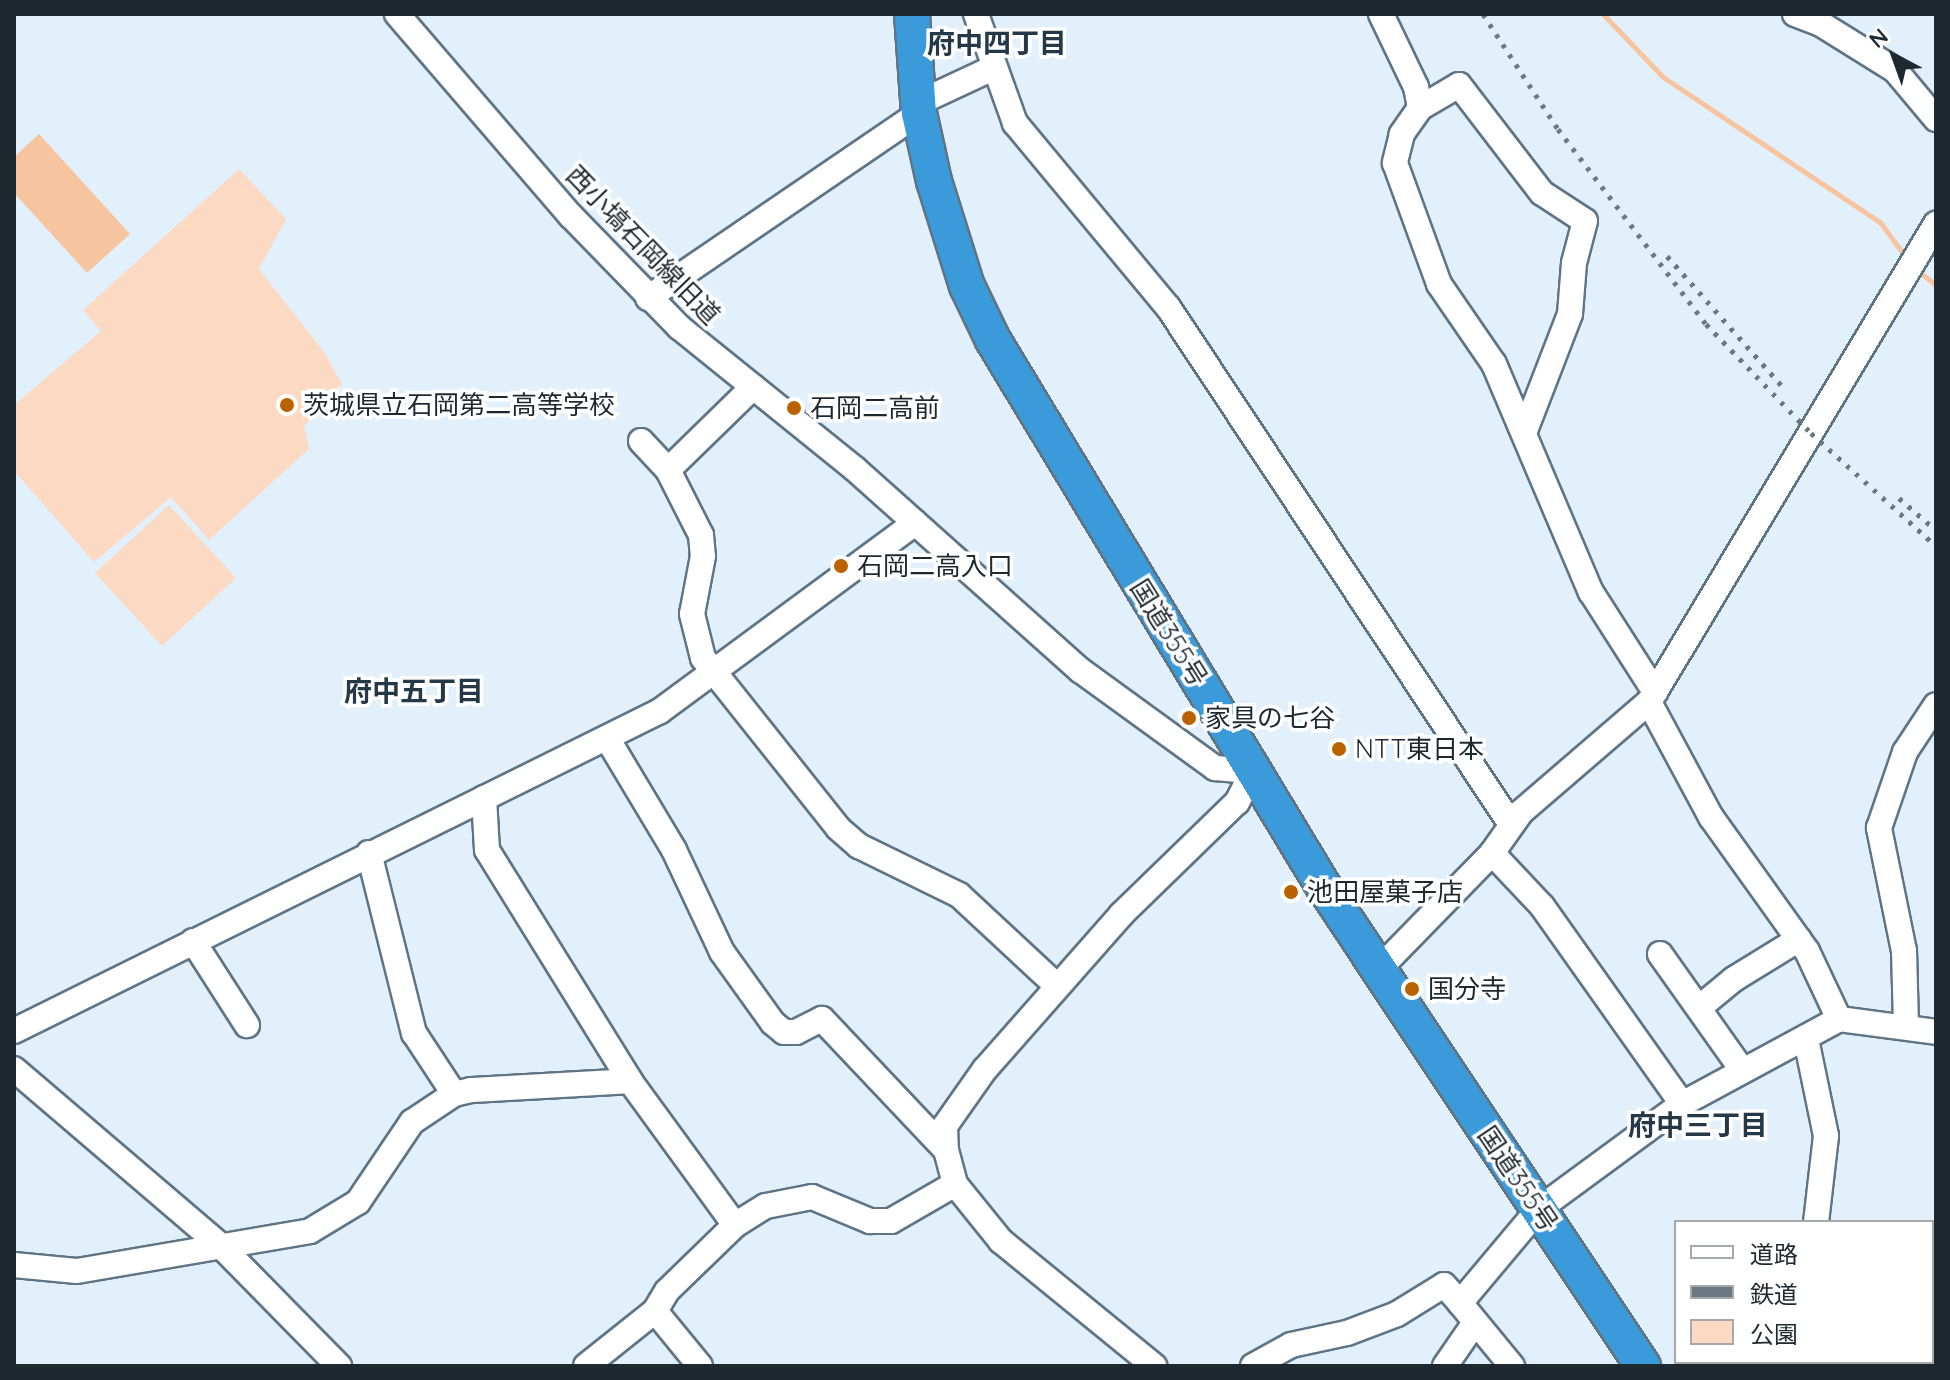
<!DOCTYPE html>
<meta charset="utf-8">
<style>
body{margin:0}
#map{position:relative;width:1950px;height:1380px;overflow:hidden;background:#e2f0fc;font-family:Quicksand,"Noto Sans JP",sans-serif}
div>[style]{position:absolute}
.green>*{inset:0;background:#fbd9c2}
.water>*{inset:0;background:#f7c4a0}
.stream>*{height:5px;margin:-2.5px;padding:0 2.5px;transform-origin:2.5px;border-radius:2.5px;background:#f7c4a0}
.roads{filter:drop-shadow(2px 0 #5f7485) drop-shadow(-2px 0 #5f7485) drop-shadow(0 2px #5f7485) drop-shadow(0 -2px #5f7485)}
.minor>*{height:24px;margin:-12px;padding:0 12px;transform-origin:12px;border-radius:12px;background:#fff}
.highway>*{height:34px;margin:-17px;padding:0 17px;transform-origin:17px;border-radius:17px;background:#3b9ad9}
.rail>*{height:5px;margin-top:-2.5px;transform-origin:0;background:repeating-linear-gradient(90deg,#6c7881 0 4px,transparent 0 12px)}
.dots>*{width:22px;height:22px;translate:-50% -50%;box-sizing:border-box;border:4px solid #fff;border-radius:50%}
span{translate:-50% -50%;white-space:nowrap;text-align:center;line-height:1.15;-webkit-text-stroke:7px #fff;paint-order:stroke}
.street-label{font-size:26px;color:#1e282f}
.poi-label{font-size:26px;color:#1e282f}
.left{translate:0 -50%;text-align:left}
.neighbourhood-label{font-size:28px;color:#243847;font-weight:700}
.frame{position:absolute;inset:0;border:16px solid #1e282f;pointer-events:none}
.legend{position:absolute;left:1674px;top:1220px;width:260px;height:144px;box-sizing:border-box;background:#fff;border:2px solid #a5a9ac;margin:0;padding:10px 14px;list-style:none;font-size:24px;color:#1e282f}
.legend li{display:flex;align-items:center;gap:16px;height:40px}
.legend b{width:40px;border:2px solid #a5a9ac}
.north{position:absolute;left:1854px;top:16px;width:80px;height:80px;-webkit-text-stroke:6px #fff;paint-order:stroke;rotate:319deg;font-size:22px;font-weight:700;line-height:32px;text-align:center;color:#1e282f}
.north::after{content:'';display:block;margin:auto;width:28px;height:36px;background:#1e282f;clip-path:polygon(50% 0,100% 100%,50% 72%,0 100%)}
</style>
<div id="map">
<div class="green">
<i style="clip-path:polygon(239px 169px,286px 219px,259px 269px,324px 352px,342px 384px,304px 426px,309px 449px,209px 540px,171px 497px,94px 562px,14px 471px,14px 405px,101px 331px,83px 310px)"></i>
<i style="clip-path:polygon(169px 505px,236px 578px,162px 646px,95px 573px)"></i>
</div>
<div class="water">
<i style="clip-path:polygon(39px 134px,130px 234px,87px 273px,14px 193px,14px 157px)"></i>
</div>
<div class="stream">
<i style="left:1603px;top:14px;width:87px;rotate:46.4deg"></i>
<i style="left:1663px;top:77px;width:261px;rotate:33.8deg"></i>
<i style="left:1880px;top:222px;width:46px;rotate:53.9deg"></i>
<i style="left:1916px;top:269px;width:26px;rotate:39deg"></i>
</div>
<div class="roads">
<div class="minor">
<i style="left:397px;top:14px;width:267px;rotate:49.3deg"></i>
<i style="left:571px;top:216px;width:155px;rotate:45.8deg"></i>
<i style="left:679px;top:327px;width:226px;rotate:38.9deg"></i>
<i style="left:855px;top:469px;width:302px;rotate:41.8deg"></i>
<i style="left:1080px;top:670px;width:167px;rotate:36deg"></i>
<i style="left:1215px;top:768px;width:38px;rotate:5deg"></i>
<i style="left:1253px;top:771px;width:35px;rotate:117deg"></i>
<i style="left:1237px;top:802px;width:162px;rotate:135.8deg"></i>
<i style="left:1121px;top:915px;width:205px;rotate:131.4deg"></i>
<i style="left:985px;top:1069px;width:70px;rotate:125.1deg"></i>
<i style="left:945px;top:1126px;width:24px;rotate:88deg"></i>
<i style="left:976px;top:14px;width:116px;rotate:70.3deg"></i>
<i style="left:1015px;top:123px;width:239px;rotate:50.3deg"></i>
<i style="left:1168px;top:307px;width:619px;rotate:56.46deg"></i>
<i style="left:1381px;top:14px;width:81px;rotate:64.4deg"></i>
<i style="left:1416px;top:87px;width:21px;rotate:79deg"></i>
<i style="left:1420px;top:108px;width:32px;rotate:125deg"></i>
<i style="left:1402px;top:134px;width:30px;rotate:104deg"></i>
<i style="left:1395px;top:163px;width:129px;rotate:70deg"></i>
<i style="left:1439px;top:284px;width:97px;rotate:55.5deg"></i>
<i style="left:1494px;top:364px;width:248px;rotate:67deg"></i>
<i style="left:1591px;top:592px;width:119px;rotate:57.4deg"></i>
<i style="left:1795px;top:14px;width:28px;rotate:21deg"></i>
<i style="left:1821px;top:24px;width:87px;rotate:31.9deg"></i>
<i style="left:1895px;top:70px;width:64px;rotate:50.1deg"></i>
<i style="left:918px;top:103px;width:83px;rotate:-25deg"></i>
<i style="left:1420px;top:108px;width:45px;rotate:-30.5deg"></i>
<i style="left:1459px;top:85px;width:136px;rotate:52.5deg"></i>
<i style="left:1542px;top:193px;width:51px;rotate:33.1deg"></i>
<i style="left:1585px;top:221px;width:43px;rotate:104.7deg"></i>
<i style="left:1574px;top:263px;width:51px;rotate:94.5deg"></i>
<i style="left:1570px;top:314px;width:128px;rotate:111.1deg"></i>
<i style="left:648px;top:298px;width:328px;rotate:-34.3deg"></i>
<i style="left:641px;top:441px;width:40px;rotate:47deg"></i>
<i style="left:668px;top:470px;width:73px;rotate:63.1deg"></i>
<i style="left:701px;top:535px;width:21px;rotate:85deg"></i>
<i style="left:703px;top:556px;width:59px;rotate:100.7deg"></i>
<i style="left:692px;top:614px;width:45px;rotate:76deg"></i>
<i style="left:703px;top:658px;width:217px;rotate:51.5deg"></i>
<i style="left:838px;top:828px;width:28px;rotate:41deg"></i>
<i style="left:859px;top:846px;width:111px;rotate:26.1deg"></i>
<i style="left:959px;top:895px;width:132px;rotate:42.9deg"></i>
<i style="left:668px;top:470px;width:119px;rotate:-44.3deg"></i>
<i style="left:1649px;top:702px;width:131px;rotate:61.7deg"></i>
<i style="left:1711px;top:817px;width:165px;rotate:54.4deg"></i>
<i style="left:1807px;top:951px;width:75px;rotate:64.8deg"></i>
<i style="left:607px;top:738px;width:131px;rotate:59.1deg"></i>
<i style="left:674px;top:850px;width:113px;rotate:64.8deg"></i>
<i style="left:722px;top:952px;width:87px;rotate:54.3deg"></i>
<i style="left:773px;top:1023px;width:14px;rotate:39deg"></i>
<i style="left:784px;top:1032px;width:12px"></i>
<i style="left:796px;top:1032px;width:29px;rotate:-27deg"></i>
<i style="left:822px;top:1019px;width:180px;rotate:46.6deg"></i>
<i style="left:946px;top:1150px;width:35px;rotate:75deg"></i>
<i style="left:955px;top:1184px;width:73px;rotate:51.1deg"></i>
<i style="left:1001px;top:1241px;width:198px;rotate:39.2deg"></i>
<i style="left:484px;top:798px;width:52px;rotate:86.7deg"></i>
<i style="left:487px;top:850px;width:272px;rotate:58.2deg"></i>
<i style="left:369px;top:853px;width:186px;rotate:76deg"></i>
<i style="left:414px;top:1033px;width:73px;rotate:56.7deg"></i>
<i style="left:1492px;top:853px;width:73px;rotate:46.7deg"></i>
<i style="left:1542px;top:906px;width:242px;rotate:54.7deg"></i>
<i style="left:193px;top:941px;width:100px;rotate:57.3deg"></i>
<i style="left:1660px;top:954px;width:142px;rotate:54.7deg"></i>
<i style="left:1378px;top:970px;width:163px;rotate:-45.7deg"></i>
<i style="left:1492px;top:853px;width:50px;rotate:-54.7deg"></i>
<i style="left:1521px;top:812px;width:169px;rotate:-40.7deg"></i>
<i style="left:1649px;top:702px;width:558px;rotate:-59.02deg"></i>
<i style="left:1700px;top:1007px;width:44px;rotate:-39.5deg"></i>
<i style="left:1734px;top:979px;width:76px;rotate:-31.6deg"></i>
<i style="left:1906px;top:1026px;width:75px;rotate:-91.5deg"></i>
<i style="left:1904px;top:951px;width:126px;rotate:-101.5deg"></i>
<i style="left:1879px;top:828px;width:80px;rotate:-71.1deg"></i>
<i style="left:1905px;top:752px;width:56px;rotate:-56.6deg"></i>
<i style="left:14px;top:1031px;width:721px;rotate:-26.35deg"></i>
<i style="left:660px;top:711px;width:317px;rotate:-36.4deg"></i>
<i style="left:1806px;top:1039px;width:99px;rotate:78.3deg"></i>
<i style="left:1826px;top:1136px;width:87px;rotate:96.6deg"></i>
<i style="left:14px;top:1069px;width:271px;rotate:40.5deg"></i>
<i style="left:220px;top:1245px;width:170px;rotate:45.5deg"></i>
<i style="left:14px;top:1265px;width:63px;rotate:5.4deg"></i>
<i style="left:77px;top:1271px;width:236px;rotate:-9.7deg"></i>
<i style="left:310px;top:1231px;width:56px;rotate:-31.1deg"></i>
<i style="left:358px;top:1202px;width:97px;rotate:-56deg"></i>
<i style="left:412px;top:1122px;width:50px;rotate:-33.7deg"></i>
<i style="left:454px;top:1094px;width:17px;rotate:-13deg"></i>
<i style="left:471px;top:1090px;width:159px;rotate:-3.2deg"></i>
<i style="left:630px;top:1081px;width:178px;rotate:53.9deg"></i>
<i style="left:735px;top:1225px;width:36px;rotate:-32deg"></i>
<i style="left:766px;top:1206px;width:47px;rotate:-11.1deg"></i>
<i style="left:812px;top:1197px;width:63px;rotate:22.5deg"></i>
<i style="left:870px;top:1221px;width:21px"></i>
<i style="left:891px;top:1221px;width:74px;rotate:-30deg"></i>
<i style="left:1460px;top:1303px;width:82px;rotate:50.5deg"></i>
<i style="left:1932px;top:1303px;width:6px;rotate:-51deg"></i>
<i style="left:655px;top:1311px;width:71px;rotate:50.7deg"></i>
<i style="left:1822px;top:1362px;width:6px;rotate:45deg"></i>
<i style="left:586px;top:1366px;width:88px;rotate:-38.6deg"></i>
<i style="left:655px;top:1311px;width:23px;rotate:-59deg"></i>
<i style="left:667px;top:1291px;width:95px;rotate:-44.1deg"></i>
<i style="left:1253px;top:1366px;width:43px;rotate:-28.9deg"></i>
<i style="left:1291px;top:1345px;width:57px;rotate:-12.1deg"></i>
<i style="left:1347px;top:1333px;width:53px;rotate:-20.8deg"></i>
<i style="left:1397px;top:1314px;width:55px;rotate:-31.7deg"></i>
<i style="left:1444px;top:1285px;width:24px;rotate:48deg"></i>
<i style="left:1460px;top:1303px;width:123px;rotate:-50deg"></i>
<i style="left:1539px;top:1209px;width:177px;rotate:-36.3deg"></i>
<i style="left:1682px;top:1104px;width:179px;rotate:-28.4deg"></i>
<i style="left:1839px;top:1019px;width:98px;rotate:7.6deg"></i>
<i style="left:1445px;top:1366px;width:51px;rotate:-55.4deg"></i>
<i style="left:1720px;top:1366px;width:4px;rotate:-63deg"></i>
<i style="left:1877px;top:1366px;width:6px;rotate:-45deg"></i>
</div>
<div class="highway">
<i style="left:912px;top:14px;width:99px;rotate:86deg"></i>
<i style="left:919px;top:113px;width:70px;rotate:77.6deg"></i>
<i style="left:934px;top:181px;width:110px;rotate:72.6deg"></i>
<i style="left:967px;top:286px;width:60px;rotate:64.3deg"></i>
<i style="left:993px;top:340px;width:636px;rotate:58.84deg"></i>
<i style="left:1322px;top:884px;width:579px;rotate:56.34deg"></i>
</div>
</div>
<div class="rail">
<i style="left:1483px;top:14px;width:137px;rotate:56.9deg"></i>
<i style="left:1558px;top:129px;width:245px;rotate:52.8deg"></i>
<i style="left:1706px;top:324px;width:151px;rotate:46.1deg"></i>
<i style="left:1811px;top:433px;width:169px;rotate:42.1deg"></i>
<i style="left:1667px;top:256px;width:172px;rotate:48.5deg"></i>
<i style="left:1899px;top:498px;width:49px;rotate:40.9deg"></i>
</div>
<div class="dots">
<i style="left:287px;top:405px;background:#bb6200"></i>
<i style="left:794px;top:408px;background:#bb6200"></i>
<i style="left:841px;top:566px;background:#bb6200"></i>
<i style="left:1189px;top:718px;background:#bb6200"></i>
<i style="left:1339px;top:749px;background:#bb6200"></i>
<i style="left:1291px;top:892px;background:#bb6200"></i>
<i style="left:1412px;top:989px;background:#bb6200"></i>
</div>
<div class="street-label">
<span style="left:643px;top:245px;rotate:46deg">西小塙石岡線旧道</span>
<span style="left:1169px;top:633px;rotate:58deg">国道355号</span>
<span style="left:1518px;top:1179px;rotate:56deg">国道355号</span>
</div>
<div class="poi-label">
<span class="left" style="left:303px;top:405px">茨城県立石岡第二高等学校</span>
<span class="left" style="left:810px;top:408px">石岡二高前</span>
<span class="left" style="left:857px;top:566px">石岡二高入口</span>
<span class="left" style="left:1205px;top:718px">家具の七谷</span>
<span class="left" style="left:1355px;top:749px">NTT東日本</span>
<span class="left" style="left:1307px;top:892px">池田屋菓子店</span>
<span class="left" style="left:1428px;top:989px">国分寺</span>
</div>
<div class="neighbourhood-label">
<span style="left:997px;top:43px">府中四丁目</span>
<span style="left:414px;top:691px">府中五丁目</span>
<span style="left:1698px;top:1125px">府中三丁目</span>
</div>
<div class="frame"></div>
<ul class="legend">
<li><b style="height:10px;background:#fff"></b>道路</li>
<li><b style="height:10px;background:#6c7881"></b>鉄道</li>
<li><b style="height:22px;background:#fbd9c2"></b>公園</li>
</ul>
<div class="north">N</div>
</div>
